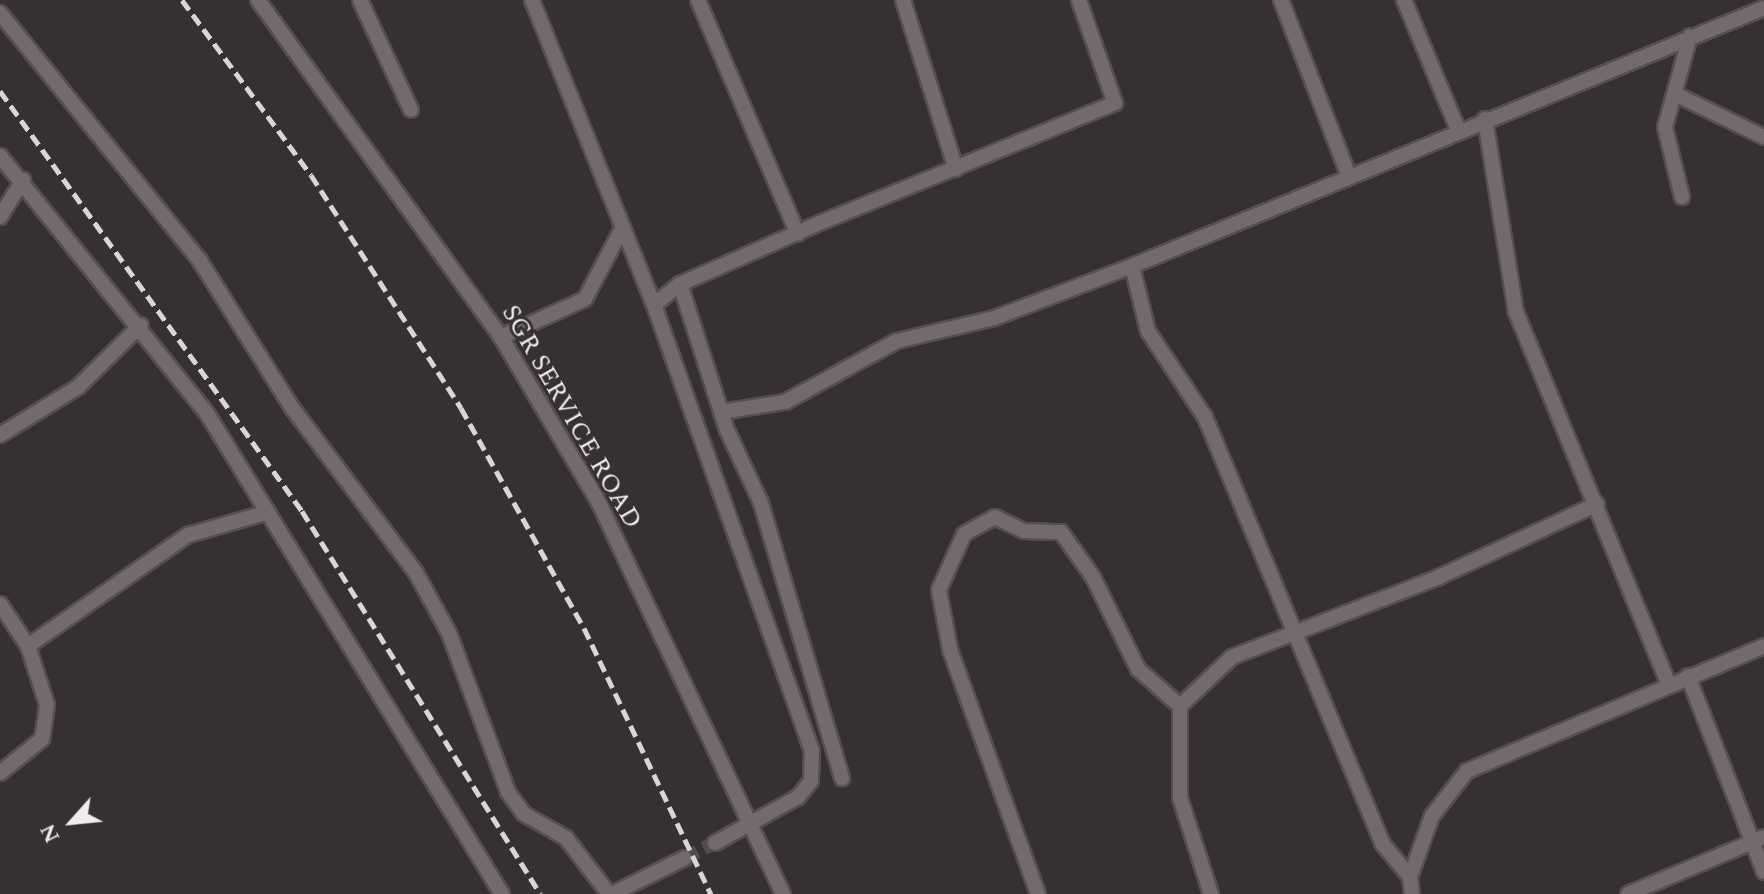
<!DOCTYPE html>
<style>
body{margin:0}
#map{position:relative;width:1764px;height:894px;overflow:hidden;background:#373032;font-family:Spectral,serif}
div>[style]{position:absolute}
.minor-tunnel>*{height:14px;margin-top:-7px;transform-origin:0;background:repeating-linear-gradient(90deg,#534c4e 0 14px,transparent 0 21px)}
.roads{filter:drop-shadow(2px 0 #554f50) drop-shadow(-2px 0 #554f50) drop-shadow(0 2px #554f50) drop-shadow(0 -2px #554f50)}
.minor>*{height:14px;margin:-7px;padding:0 7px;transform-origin:7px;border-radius:7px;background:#736a6c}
.rail>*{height:5px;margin-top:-2.5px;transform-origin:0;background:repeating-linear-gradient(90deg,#dad5d6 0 12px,transparent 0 18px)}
span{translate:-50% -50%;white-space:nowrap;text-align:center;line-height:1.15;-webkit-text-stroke:6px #373032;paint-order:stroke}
.street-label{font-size:26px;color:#f0ebec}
.north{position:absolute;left:32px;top:782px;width:80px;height:80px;-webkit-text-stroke:6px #373032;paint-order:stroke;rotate:243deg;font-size:22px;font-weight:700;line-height:32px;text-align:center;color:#f0ebec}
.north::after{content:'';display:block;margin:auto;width:28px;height:36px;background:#f0ebec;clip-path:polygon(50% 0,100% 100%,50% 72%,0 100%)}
</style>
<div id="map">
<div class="minor-tunnel">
<i style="left:685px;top:858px;width:34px;rotate:-27deg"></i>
</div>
<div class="roads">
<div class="minor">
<i style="left:258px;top:0;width:415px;rotate:54.2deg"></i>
<i style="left:501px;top:337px;width:193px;rotate:59.4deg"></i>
<i style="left:599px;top:503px;width:432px;rotate:64.8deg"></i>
<i style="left:360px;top:0;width:121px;rotate:65.1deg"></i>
<i style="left:532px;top:0;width:328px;rotate:68.2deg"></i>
<i style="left:654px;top:305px;width:472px;rotate:70.5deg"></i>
<i style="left:812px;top:750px;width:31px;rotate:92deg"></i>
<i style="left:811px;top:781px;width:21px;rotate:129deg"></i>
<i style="left:798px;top:797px;width:95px;rotate:151deg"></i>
<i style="left:698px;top:0;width:254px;rotate:66.9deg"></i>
<i style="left:903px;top:0;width:177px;rotate:72.6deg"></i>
<i style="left:1281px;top:0;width:189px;rotate:68.9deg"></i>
<i style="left:1404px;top:0;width:141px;rotate:67.4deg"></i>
<i style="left:0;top:13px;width:319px;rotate:51.1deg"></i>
<i style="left:200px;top:261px;width:175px;rotate:57.9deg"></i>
<i style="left:293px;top:409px;width:205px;rotate:53.1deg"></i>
<i style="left:416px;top:573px;width:68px;rotate:61.2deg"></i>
<i style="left:449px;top:633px;width:170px;rotate:69.6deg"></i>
<i style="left:508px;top:792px;width:27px;rotate:54deg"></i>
<i style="left:524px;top:814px;width:48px;rotate:29.7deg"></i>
<i style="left:566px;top:838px;width:71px;rotate:52.5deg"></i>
<i style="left:1677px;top:95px;width:97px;rotate:25.8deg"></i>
<i style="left:1485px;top:119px;width:195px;rotate:80.9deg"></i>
<i style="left:1516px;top:312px;width:401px;rotate:67.7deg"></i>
<i style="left:0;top:156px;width:332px;rotate:51.2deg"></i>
<i style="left:208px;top:415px;width:562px;rotate:58.46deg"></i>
<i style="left:1682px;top:197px;width:72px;rotate:-103.7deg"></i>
<i style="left:1665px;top:127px;width:94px;rotate:-74.6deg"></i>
<i style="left:0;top:217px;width:44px;rotate:-58.1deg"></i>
<i style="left:1132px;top:266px;width:67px;rotate:76.2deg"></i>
<i style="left:1148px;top:331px;width:103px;rotate:56.5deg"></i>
<i style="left:1205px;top:417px;width:461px;rotate:67.4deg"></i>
<i style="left:1382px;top:843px;width:44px;rotate:50.5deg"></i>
<i style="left:680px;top:284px;width:153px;rotate:72.2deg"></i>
<i style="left:727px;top:430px;width:81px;rotate:65deg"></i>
<i style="left:761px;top:503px;width:287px;rotate:73.6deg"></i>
<i style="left:654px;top:305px;width:33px;rotate:-39deg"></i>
<i style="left:680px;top:284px;width:155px;rotate:-23.6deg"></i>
<i style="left:822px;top:222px;width:316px;rotate:-22.1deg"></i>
<i style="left:1115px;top:103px;width:109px;rotate:-109.3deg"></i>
<i style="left:501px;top:337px;width:92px;rotate:-24.3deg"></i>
<i style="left:585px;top:299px;width:81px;rotate:-62.2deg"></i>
<i style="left:721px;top:412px;width:65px;rotate:-8.9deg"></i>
<i style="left:785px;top:402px;width:128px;rotate:-28.6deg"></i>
<i style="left:897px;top:341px;width:100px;rotate:-13.3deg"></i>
<i style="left:994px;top:318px;width:147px;rotate:-20.6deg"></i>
<i style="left:1132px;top:266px;width:683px;rotate:-22.21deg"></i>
<i style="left:0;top:435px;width:92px;rotate:-31.6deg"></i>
<i style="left:78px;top:387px;width:88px;rotate:-44.5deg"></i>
<i style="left:0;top:604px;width:50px;rotate:56.3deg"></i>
<i style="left:28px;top:646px;width:62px;rotate:72.1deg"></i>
<i style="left:47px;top:705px;width:34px;rotate:98deg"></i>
<i style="left:42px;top:739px;width:54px;rotate:141deg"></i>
<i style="left:28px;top:646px;width:195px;rotate:-34.8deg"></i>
<i style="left:188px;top:535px;width:83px;rotate:-16deg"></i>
<i style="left:1688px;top:676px;width:210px;rotate:68.8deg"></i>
<i style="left:612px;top:894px;width:81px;rotate:-26.3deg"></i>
<i style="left:1038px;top:894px;width:260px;rotate:-109.8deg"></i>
<i style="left:950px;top:649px;width:60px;rotate:-100.6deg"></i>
<i style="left:939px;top:590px;width:61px;rotate:-65.9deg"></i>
<i style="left:964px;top:534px;width:35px;rotate:-29deg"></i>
<i style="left:995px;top:517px;width:32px;rotate:26deg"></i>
<i style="left:1024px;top:531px;width:37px;rotate:2deg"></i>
<i style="left:1061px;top:532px;width:55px;rotate:54.6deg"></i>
<i style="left:1093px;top:577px;width:102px;rotate:63.9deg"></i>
<i style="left:1138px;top:669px;width:56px;rotate:41.4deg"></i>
<i style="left:1211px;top:894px;width:101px;rotate:-107.9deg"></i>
<i style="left:1180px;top:798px;width:92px;rotate:-90deg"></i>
<i style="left:1180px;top:706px;width:71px;rotate:-43.3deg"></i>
<i style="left:1232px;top:657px;width:222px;rotate:-21.1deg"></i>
<i style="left:1439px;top:577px;width:174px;rotate:-24.8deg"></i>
<i style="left:1412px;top:894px;width:17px;rotate:-97deg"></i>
<i style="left:1410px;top:877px;width:65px;rotate:-70.2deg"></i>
<i style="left:1432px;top:816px;width:57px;rotate:-52.1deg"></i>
<i style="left:1467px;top:771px;width:322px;rotate:-22.8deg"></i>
<i style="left:1628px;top:894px;width:147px;rotate:-22.7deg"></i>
</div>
</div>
<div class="rail">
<i style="left:182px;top:0;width:217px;rotate:53.6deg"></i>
<i style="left:311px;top:175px;width:277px;rotate:57.2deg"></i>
<i style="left:461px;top:408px;width:252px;rotate:60.8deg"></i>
<i style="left:584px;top:628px;width:295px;rotate:64.5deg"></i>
<i style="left:0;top:91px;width:517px;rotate:54.28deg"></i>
<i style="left:302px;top:511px;width:451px;rotate:58.1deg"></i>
</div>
<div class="street-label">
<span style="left:571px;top:417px;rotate:60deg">SGR SERVICE ROAD</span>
</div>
<div class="north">N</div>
</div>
